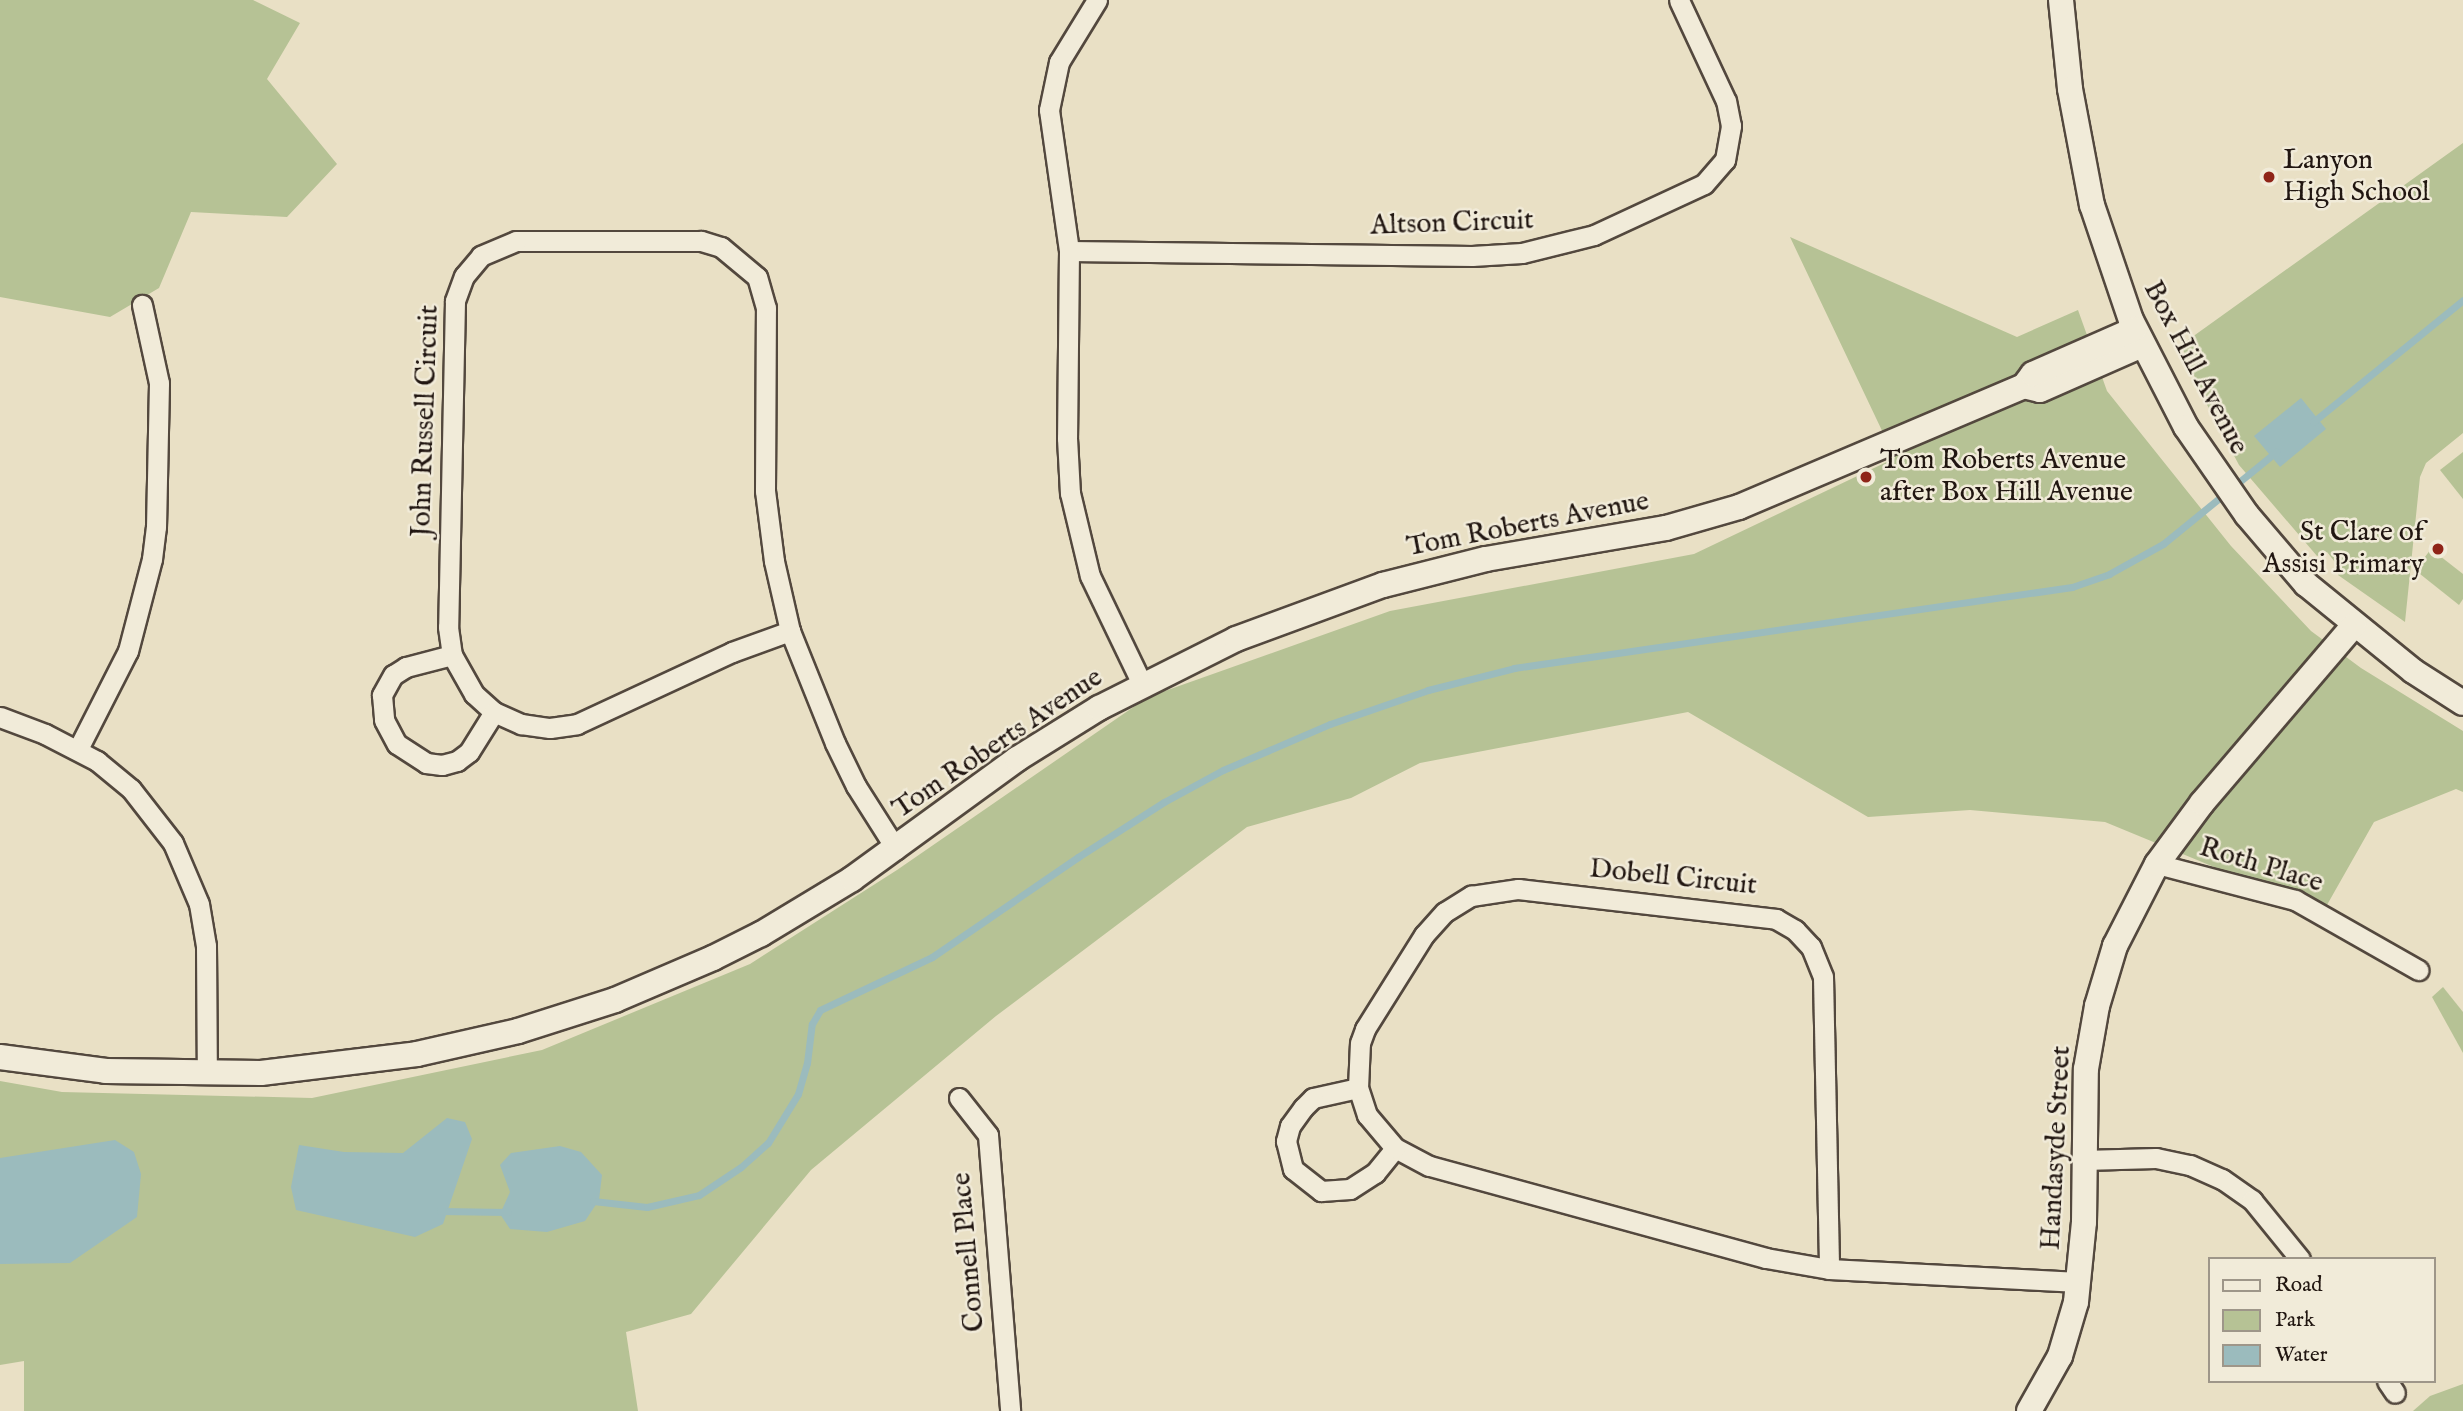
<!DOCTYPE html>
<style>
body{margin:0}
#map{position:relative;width:2463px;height:1411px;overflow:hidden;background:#e9e0c5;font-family:"IM FELL English",serif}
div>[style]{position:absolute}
.green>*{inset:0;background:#b6c295}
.water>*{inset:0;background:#9bbbbd}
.stream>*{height:7px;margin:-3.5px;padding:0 3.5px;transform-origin:3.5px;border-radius:3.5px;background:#9bbbbd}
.roads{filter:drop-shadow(2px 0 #53483e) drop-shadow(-2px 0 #53483e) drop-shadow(0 2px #53483e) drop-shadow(0 -2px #53483e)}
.minor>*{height:19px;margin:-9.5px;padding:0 9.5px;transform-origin:9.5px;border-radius:9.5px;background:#f1ebd9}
.tertiary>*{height:24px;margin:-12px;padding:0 12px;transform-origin:12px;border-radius:12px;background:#f1ebd9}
.dots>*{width:19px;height:19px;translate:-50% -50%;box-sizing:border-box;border:4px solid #f1ebd9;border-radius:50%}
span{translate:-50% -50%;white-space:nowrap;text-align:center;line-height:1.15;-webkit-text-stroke:5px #f1ebd9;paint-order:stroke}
.poi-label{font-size:28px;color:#211611}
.left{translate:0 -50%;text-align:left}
.right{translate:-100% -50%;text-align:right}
.street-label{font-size:28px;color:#211611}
.legend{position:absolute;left:2208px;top:1257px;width:228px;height:126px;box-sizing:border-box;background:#f1ebd9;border:2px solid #9e9689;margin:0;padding:9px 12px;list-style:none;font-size:21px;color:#211611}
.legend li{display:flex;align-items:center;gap:14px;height:35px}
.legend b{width:35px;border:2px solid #9e9689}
</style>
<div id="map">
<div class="green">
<i style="clip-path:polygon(0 0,253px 0,300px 23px,267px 79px,337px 164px,287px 217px,191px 212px,159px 288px,110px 317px,0 297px)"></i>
<i style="clip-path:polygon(2463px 143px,2463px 433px,2426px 463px,2420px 477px,2405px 622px,2338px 575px,2338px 566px,2327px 552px,2317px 556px,2239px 465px,2204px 399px,2181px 345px)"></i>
<i style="clip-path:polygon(1790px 237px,2017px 337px,2078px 310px,2107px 391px,2231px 546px,2311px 631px,2361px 668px,2463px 731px,2463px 792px,2456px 789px,2374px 822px,2323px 912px,2105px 822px,1970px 810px,1868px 817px,1688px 712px,1420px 763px,1351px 798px,1247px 827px,996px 1016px,811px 1170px,691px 1314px,626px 1332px,638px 1411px,24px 1411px,24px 1361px,0 1365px,0 1081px,62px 1092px,312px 1098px,542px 1050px,750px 964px,897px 870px,1148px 697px,1390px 611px,1694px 554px,1895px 458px)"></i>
<i style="clip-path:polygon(2463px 452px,2463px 499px,2440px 470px)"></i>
<i style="clip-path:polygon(2431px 549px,2463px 574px,2463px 599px,2459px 605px,2415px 570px)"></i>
<i style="clip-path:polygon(2443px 987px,2463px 1012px,2463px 1053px,2432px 997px)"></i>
<i style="clip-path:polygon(2463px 1384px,2463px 1411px,2413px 1411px,2430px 1396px)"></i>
</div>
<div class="water">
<i style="clip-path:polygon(2301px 398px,2326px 429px,2280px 467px,2254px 436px)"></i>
<i style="clip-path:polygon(447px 1118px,465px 1122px,472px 1139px,443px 1224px,415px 1237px,296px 1210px,291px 1187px,299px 1145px,344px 1152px,403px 1153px)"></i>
<i style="clip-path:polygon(115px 1140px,134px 1152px,141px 1174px,137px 1217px,70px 1263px,0 1264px,0 1158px)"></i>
<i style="clip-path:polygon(560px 1146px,581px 1152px,602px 1175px,599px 1200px,585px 1221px,547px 1232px,510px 1229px,500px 1214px,510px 1192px,500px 1165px,511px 1153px)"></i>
</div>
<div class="stream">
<i style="left:2313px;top:422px;width:193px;rotate:-39.1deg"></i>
<i style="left:593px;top:1201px;width:54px;rotate:6.3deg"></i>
<i style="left:647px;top:1207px;width:53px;rotate:-13deg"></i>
<i style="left:699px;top:1195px;width:50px;rotate:-33.7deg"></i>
<i style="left:741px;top:1167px;width:36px;rotate:-42deg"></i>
<i style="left:768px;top:1143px;width:57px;rotate:-58.5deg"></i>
<i style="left:798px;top:1094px;width:32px;rotate:-74deg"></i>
<i style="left:807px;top:1063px;width:39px;rotate:-83deg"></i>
<i style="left:812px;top:1024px;width:16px;rotate:-60deg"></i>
<i style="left:820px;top:1010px;width:124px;rotate:-25.3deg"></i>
<i style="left:932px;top:957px;width:177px;rotate:-34.4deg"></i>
<i style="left:1078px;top:857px;width:102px;rotate:-32.6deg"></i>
<i style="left:1164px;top:802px;width:67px;rotate:-28.5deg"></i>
<i style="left:1223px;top:770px;width:116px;rotate:-23.3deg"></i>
<i style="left:1330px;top:724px;width:104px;rotate:-19.1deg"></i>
<i style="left:1428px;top:690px;width:89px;rotate:-14.3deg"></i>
<i style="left:1514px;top:668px;width:564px;rotate:-8.26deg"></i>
<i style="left:2072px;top:587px;width:39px;rotate:-19deg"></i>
<i style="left:2109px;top:574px;width:62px;rotate:-29.1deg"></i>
<i style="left:2163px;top:544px;width:146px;rotate:-39.2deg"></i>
<i style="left:440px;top:1211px;width:68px;rotate:0.8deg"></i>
</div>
<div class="roads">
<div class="minor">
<i style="left:1097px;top:0;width:73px;rotate:121.5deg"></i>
<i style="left:1059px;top:62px;width:49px;rotate:101.8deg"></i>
<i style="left:1049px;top:110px;width:142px;rotate:81.9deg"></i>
<i style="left:1069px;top:251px;width:187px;rotate:90.6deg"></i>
<i style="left:1067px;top:438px;width:55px;rotate:86.9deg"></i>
<i style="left:1070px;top:493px;width:85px;rotate:76.5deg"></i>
<i style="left:1090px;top:576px;width:120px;rotate:64.3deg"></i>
<i style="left:1069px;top:251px;width:403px;rotate:0.7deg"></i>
<i style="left:1472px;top:256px;width:50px;rotate:-3.4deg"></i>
<i style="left:1522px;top:253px;width:74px;rotate:-14deg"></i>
<i style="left:1594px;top:235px;width:121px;rotate:-24.9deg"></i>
<i style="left:1704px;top:184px;width:32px;rotate:-49deg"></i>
<i style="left:1725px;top:160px;width:35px;rotate:-80deg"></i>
<i style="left:1731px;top:126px;width:25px;rotate:-101deg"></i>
<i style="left:1726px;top:101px;width:111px;rotate:-115deg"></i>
<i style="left:790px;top:631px;width:72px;rotate:-102.9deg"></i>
<i style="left:774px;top:561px;width:71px;rotate:-97.3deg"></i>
<i style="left:765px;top:491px;width:183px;rotate:-89.7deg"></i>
<i style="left:766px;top:308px;width:32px;rotate:-106deg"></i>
<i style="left:757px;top:277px;width:47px;rotate:-140.2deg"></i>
<i style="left:721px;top:247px;width:21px;rotate:-163deg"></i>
<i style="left:701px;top:241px;width:185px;rotate:180deg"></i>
<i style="left:516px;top:241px;width:38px;rotate:157deg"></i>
<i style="left:481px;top:256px;width:26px;rotate:130deg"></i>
<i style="left:464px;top:276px;width:27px;rotate:110deg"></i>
<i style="left:455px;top:301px;width:326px;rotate:91.2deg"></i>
<i style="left:448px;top:627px;width:28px;rotate:82deg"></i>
<i style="left:452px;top:655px;width:45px;rotate:60.6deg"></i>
<i style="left:474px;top:694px;width:27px;rotate:42deg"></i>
<i style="left:494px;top:712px;width:30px;rotate:24deg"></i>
<i style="left:521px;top:724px;width:29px;rotate:8deg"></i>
<i style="left:550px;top:728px;width:27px;rotate:-8deg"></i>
<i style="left:577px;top:724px;width:171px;rotate:-24.9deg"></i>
<i style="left:732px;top:652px;width:62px;rotate:-19.9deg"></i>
<i style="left:790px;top:631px;width:121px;rotate:68.1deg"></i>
<i style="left:835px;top:743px;width:48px;rotate:64deg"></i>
<i style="left:856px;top:786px;width:75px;rotate:57.6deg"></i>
<i style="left:452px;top:655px;width:48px;rotate:165.4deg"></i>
<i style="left:406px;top:667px;width:15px;rotate:148deg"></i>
<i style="left:393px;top:675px;width:23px;rotate:119deg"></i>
<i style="left:382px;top:695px;width:25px;rotate:85deg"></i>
<i style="left:384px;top:720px;width:27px;rotate:62deg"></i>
<i style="left:397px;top:744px;width:35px;rotate:33deg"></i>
<i style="left:426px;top:763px;width:16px;rotate:7deg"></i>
<i style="left:442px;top:765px;width:16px;rotate:-15deg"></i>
<i style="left:457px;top:761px;width:15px;rotate:-37deg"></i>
<i style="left:469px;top:752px;width:47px;rotate:-58deg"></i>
<i style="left:0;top:717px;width:48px;rotate:20.7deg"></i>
<i style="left:45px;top:734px;width:59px;rotate:27.4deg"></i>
<i style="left:97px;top:761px;width:44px;rotate:39.5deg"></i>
<i style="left:131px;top:789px;width:68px;rotate:52.1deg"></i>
<i style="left:173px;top:843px;width:66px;rotate:66.9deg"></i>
<i style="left:199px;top:904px;width:43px;rotate:80.5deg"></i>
<i style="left:206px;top:946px;width:128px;rotate:89.6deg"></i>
<i style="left:78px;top:749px;width:110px;rotate:-63deg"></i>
<i style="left:128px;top:651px;width:95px;rotate:-75.4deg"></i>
<i style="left:152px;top:559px;width:32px;rotate:-83deg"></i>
<i style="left:156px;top:527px;width:144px;rotate:-88.8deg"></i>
<i style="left:159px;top:383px;width:80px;rotate:-102.3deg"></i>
<i style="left:2157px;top:864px;width:143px;rotate:14.6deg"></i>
<i style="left:2295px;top:900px;width:142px;rotate:29.6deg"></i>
<i style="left:1358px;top:1088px;width:46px;rotate:167.5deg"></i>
<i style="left:1313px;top:1098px;width:14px;rotate:135deg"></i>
<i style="left:1303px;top:1108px;width:22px;rotate:126deg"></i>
<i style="left:1290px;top:1126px;width:16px;rotate:105deg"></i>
<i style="left:1286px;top:1141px;width:29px;rotate:76deg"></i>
<i style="left:1293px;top:1169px;width:36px;rotate:38deg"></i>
<i style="left:1321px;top:1191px;width:29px;rotate:-4deg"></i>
<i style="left:1350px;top:1189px;width:30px;rotate:-33deg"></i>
<i style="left:1375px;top:1173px;width:32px;rotate:-51deg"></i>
<i style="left:959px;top:1098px;width:47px;rotate:51.9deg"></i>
<i style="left:988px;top:1135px;width:277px;rotate:85.4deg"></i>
<i style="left:2083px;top:1160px;width:73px;rotate:-1.6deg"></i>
<i style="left:2156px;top:1158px;width:35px;rotate:12deg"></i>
<i style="left:2190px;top:1165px;width:35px;rotate:24deg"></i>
<i style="left:2222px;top:1179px;width:37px;rotate:35deg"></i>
<i style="left:2252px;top:1200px;width:76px;rotate:50.9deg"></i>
<i style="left:1829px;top:1269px;width:64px;rotate:-170.1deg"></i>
<i style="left:1766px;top:1258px;width:349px;rotate:-164.7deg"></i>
<i style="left:1429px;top:1166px;width:38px;rotate:-152deg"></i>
<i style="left:1395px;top:1148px;width:43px;rotate:-130.3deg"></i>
<i style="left:1367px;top:1115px;width:28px;rotate:-108deg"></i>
<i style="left:1358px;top:1088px;width:45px;rotate:-87.5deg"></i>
<i style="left:1360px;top:1043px;width:15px;rotate:-70deg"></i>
<i style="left:1365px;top:1029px;width:111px;rotate:-57.9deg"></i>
<i style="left:1424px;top:935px;width:31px;rotate:-48deg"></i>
<i style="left:1445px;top:912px;width:31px;rotate:-32deg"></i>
<i style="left:1471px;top:896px;width:48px;rotate:-8.5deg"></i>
<i style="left:1518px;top:889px;width:260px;rotate:6.6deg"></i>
<i style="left:1776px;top:919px;width:22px;rotate:30deg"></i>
<i style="left:1795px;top:930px;width:23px;rotate:47deg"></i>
<i style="left:1811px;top:947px;width:32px;rotate:68deg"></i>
<i style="left:1823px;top:977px;width:292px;rotate:88.8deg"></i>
<i style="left:1829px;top:1269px;width:250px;rotate:3deg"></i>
<i style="left:2387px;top:1381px;width:14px;rotate:56deg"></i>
</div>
<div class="tertiary">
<i style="left:2061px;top:0;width:89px;rotate:84.2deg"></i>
<i style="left:2070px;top:89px;width:118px;rotate:79.3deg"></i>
<i style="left:2092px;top:205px;width:121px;rotate:71.3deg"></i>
<i style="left:2131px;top:320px;width:120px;rotate:62.8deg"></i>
<i style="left:2186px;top:427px;width:107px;rotate:55.3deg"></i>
<i style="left:2247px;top:515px;width:91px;rotate:49.5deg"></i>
<i style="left:2306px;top:584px;width:138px;rotate:39.1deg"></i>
<i style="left:2413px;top:671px;width:59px;rotate:32.6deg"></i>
<i style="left:2024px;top:386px;width:16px;rotate:14deg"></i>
<i style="left:2040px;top:390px;width:111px;rotate:-23.8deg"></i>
<i style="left:0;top:1057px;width:107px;rotate:7.5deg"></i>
<i style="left:106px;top:1071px;width:155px;rotate:0.7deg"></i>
<i style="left:261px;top:1073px;width:157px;rotate:-6.9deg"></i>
<i style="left:417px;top:1054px;width:104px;rotate:-12.8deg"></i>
<i style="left:518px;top:1031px;width:102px;rotate:-17.7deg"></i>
<i style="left:615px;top:1000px;width:107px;rotate:-23.2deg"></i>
<i style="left:713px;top:958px;width:54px;rotate:-26.6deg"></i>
<i style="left:761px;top:934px;width:106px;rotate:-31.1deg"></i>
<i style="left:852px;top:879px;width:204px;rotate:-36deg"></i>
<i style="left:1017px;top:759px;width:97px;rotate:-31.9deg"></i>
<i style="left:1099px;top:708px;width:153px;rotate:-26.7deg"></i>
<i style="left:1236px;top:639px;width:157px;rotate:-20.2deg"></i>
<i style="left:1383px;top:585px;width:106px;rotate:-14.2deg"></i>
<i style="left:1486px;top:559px;width:183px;rotate:-9.8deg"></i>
<i style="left:1666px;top:528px;width:76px;rotate:-16deg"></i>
<i style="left:1739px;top:507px;width:310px;rotate:-23deg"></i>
<i style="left:2024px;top:386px;width:15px;rotate:-53deg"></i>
<i style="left:2033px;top:374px;width:111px;rotate:-23.8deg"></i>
<i style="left:2029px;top:1411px;width:63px;rotate:-60.6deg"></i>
<i style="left:2060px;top:1356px;width:56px;rotate:-73.5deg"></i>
<i style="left:2076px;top:1302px;width:80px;rotate:-84.3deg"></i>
<i style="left:2084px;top:1222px;width:153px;rotate:-89.3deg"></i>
<i style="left:2086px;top:1069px;width:64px;rotate:-80.1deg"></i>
<i style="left:2097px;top:1006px;width:63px;rotate:-73.3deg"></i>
<i style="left:2115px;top:946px;width:92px;rotate:-62.9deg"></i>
<i style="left:2157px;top:864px;width:76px;rotate:-53.6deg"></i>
<i style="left:2202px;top:803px;width:234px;rotate:-49.5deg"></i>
</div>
</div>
<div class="dots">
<i style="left:2269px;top:177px;background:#8f2418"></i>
<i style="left:1866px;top:477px;background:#8f2418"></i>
<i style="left:2438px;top:549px;background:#8f2418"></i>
</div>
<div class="poi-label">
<span class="left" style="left:2283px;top:177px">Lanyon<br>High School</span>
<span class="left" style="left:1880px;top:477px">Tom Roberts Avenue<br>after Box Hill Avenue</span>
<span class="right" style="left:2424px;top:549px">St Clare of<br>Assisi Primary</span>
</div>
<div class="street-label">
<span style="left:1452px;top:224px;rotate:-2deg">Altson Circuit</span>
<span style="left:2195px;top:368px;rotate:62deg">Box Hill Avenue</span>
<span style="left:426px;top:421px;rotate:-88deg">John Russell Circuit</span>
<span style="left:1528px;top:525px;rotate:-11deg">Tom Roberts Avenue</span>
<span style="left:998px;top:744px;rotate:-34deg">Tom Roberts Avenue</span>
<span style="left:2261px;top:866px;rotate:17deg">Roth Place</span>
<span style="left:1673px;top:878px;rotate:6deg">Dobell Circuit</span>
<span style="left:2057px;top:1148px;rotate:-87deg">Handasyde Street</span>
<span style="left:969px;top:1252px;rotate:-95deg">Connell Place</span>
</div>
<ul class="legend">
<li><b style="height:9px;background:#f1ebd9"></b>Road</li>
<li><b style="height:19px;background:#b6c295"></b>Park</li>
<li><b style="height:19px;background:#9bbbbd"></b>Water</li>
</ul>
</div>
